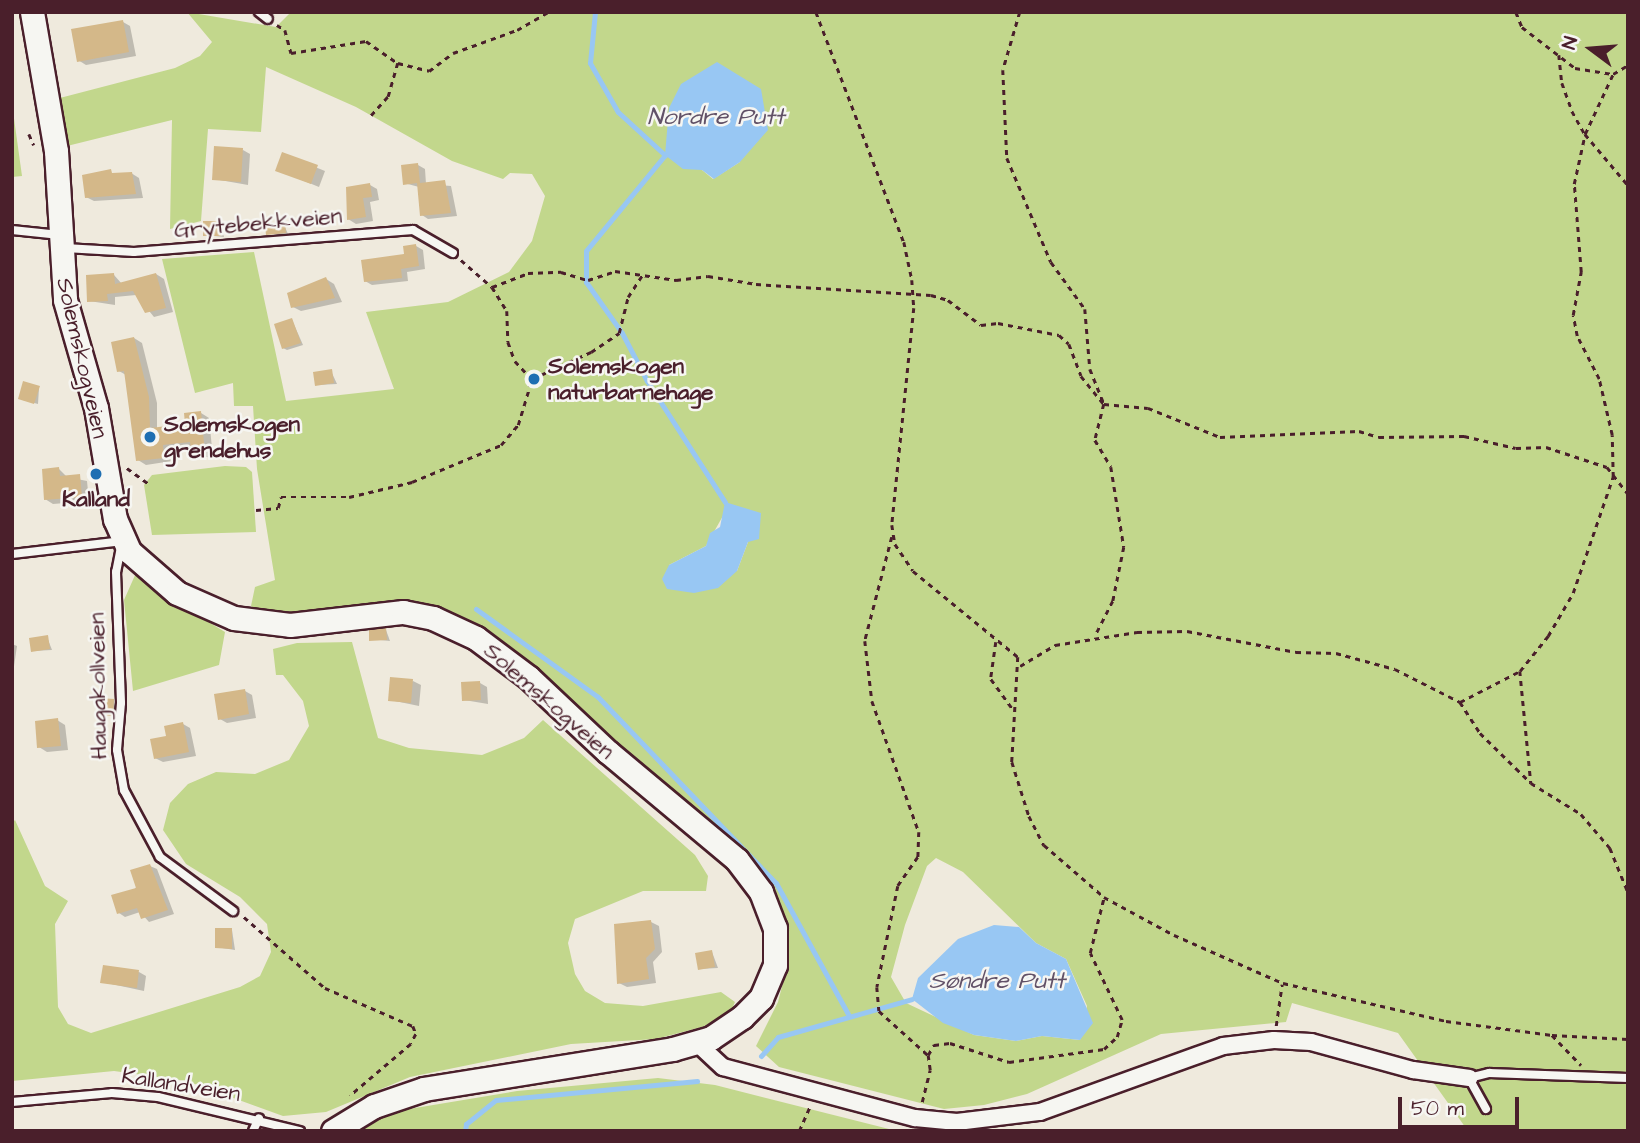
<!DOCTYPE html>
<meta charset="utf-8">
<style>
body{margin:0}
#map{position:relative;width:1640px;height:1143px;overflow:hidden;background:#efeadd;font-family:"Architects Daughter",sans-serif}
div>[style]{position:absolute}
.green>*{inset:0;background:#c2d78c}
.water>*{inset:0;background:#98c7f3}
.shadow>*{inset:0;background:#0003}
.stream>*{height:5px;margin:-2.5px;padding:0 2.5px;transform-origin:2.5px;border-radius:2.5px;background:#98c7f3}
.building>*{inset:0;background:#d4b889}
.path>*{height:2.5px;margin-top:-1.25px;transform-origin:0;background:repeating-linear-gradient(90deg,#4a1f2b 0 5px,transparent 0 10px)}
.roads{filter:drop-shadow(2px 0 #4a1f2b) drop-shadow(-2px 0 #4a1f2b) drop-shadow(0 2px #4a1f2b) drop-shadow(0 -2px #4a1f2b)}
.lane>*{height:8px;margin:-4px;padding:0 4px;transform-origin:4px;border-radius:4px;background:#f6f6f2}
.street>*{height:16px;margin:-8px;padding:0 8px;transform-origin:8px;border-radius:8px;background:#f6f6f2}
.secondary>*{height:23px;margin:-11.5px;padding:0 11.5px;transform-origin:11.5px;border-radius:11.5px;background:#f6f6f2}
.dots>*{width:19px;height:19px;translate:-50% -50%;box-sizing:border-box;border:4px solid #f6f6f2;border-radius:50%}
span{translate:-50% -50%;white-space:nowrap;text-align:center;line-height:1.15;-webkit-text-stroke:5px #f6f6f2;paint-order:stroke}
.street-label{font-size:23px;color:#4a1f2b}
.poi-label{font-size:23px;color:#4a1f2b;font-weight:700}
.left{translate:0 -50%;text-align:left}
.water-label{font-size:24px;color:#615167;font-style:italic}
.frame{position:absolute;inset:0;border:14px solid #4a1f2b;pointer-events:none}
.north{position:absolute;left:1556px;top:14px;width:70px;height:70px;-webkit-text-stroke:5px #f6f6f2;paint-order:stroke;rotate:286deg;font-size:19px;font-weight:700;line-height:28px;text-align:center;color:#4a1f2b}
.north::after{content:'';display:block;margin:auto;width:24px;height:32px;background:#4a1f2b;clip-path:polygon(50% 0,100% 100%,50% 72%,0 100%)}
.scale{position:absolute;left:1398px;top:1097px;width:121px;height:32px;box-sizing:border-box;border:4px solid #4a1f2b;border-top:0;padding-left:9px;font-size:21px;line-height:24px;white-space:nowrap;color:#4a1f2b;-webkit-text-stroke:5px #f6f6f2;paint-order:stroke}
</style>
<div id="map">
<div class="green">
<i style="clip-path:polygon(evenodd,187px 12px,276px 27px,291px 12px,1628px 12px,1628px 1131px,1468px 1131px,1398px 1033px,1292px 1003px,1286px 1022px,1161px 1034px,1027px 1094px,984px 1105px,944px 1109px,779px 1067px,756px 1046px,778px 1002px,787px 967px,786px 934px,775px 905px,502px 645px,480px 627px,443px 613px,305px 614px,260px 612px,251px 606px,255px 587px,275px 580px,257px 469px,253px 406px,234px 406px,233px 383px,195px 393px,162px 259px,254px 252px,286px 401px,394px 389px,366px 312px,448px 302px,509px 272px,532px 241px,545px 196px,532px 174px,510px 173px,503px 179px,452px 161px,356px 107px,266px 67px,261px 132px,208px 129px,201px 221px,170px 229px,172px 120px,67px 146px,56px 99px,175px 68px,200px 56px,212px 42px,187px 12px,740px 162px,713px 179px,702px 170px,740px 162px,187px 12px,724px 514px,748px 542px,737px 571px,669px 565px,706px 546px,724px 514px,187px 12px,936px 858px,963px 872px,1036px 943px,1066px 959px,1087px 1006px,1080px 1040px,1042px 1036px,1016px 1041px,974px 1035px,906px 1003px,891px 977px,905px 925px,927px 866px,936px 858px)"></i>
<i style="clip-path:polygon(12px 104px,22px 176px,12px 177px)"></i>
<i style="clip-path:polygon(225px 466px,246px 467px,252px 472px,256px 532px,152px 535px,144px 485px,152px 475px)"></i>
<i style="clip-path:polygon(136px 573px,147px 585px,225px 632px,219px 665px,133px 691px,124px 600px)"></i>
<i style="clip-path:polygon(352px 642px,378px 738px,409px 748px,482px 755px,524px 738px,543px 720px,695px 855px,708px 876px,706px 891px,643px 891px,575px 919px,568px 943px,575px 974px,585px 991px,605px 1003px,643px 1006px,721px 992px,735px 1002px,730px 1014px,702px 1027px,656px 1039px,571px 1044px,410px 1077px,326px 1112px,283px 1116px,187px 1081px,114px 1071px,12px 1081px,12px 823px,15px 820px,45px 886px,68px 901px,55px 924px,58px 1007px,68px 1024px,91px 1033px,240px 987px,260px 976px,271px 952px,267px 924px,240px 897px,186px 864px,163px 830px,170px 803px,188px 784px,216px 772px,255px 774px,289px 760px,309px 726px,303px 701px,283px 675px,276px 675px,273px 649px,297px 643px)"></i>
<i style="clip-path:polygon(658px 1078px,715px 1085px,897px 1131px,367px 1131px,357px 1123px,385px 1113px,517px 1091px)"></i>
</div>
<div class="water">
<i style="clip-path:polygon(717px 62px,761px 89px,768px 130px,740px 162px,714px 179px,702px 170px,683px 169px,665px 155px,669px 108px,681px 84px)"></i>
<i style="clip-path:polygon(725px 502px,761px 513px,759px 539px,748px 542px,737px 571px,718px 588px,694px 593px,667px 589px,662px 579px,669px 565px,706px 546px,710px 533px,720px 527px)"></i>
<i style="clip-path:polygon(994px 925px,1019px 927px,1036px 943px,1066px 959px,1093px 1023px,1080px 1040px,1042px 1036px,1016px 1041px,974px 1035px,943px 1023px,912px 999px,918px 978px,958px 939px)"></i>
</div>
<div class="shadow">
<i style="clip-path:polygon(123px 22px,130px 26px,136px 56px,86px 65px,78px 60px)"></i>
<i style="clip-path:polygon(243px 150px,250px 154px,248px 185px,214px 179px)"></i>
<i style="clip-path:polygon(283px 154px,325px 171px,319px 187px,277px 170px)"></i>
<i style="clip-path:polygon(418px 165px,425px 169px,426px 184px,451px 186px,457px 216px,428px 219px,422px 215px,419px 187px,404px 183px)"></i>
<i style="clip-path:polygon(131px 173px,139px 178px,143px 198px,94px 201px,86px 197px)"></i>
<i style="clip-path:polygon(370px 185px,377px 189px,379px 200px,370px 202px,373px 221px,356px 224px,348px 219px)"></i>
<i style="clip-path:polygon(220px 222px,224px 237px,205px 235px)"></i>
<i style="clip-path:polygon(284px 225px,288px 234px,267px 234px)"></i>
<i style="clip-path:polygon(416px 246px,423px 250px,425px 269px,407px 272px,408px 281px,372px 285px,365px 281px)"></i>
<i style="clip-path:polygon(156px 274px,164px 279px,173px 312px,154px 317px,136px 295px,115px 297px,115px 305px,89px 301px,114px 275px,122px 284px)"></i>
<i style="clip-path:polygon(326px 279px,334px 284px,342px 302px,301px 311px,293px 307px)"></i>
<i style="clip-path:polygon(292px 320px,303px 345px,287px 350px,283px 348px)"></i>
<i style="clip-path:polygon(134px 338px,142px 343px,157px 403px,157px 429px,187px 426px,201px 413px,209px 418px,213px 458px,194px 455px,193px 446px,170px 449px,172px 461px,146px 465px,138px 460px,126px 375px,119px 371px)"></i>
<i style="clip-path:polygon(331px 371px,337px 384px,317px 385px)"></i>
<i style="clip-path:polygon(39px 388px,38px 404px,23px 400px)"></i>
<i style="clip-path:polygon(59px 469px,67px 477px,87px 481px,89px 501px,53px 504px,45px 499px)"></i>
<i style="clip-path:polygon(386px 630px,390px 641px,371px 639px)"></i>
<i style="clip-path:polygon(47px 637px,52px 650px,32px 651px)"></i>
<i style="clip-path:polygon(12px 644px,17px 646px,13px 673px,12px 673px)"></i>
<i style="clip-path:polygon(413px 681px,421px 685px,419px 706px,390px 700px)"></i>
<i style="clip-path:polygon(480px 683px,487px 687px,488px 704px,464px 700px)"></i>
<i style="clip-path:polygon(245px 691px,252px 695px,256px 718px,227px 723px,220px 719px)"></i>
<i style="clip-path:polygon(114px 700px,116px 716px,99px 714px)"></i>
<i style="clip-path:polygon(57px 720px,65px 725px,68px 750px,47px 752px,39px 747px)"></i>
<i style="clip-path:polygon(183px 724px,190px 728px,196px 756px,163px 762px,155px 758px)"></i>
<i style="clip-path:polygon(150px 866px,157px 869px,174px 914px,149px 922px,140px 912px,125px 917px,119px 913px)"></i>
<i style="clip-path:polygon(651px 922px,659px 926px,662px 952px,653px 962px,656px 983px,627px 987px,619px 983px)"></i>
<i style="clip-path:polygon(232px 930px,235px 950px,216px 947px)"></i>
<i style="clip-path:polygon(712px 952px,718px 968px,699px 969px)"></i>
<i style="clip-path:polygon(139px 972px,146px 976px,144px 991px,102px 982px)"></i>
</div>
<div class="stream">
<i style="left:595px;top:12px;width:51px;rotate:95.6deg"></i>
<i style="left:590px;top:63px;width:56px;rotate:60.3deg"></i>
<i style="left:618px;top:112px;width:64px;rotate:42.5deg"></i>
<i style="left:665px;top:155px;width:124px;rotate:129.5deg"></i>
<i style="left:586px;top:251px;width:31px;rotate:90deg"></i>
<i style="left:586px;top:282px;width:62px;rotate:54.8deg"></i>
<i style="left:622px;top:333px;width:54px;rotate:62.5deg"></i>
<i style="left:647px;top:381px;width:144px;rotate:57.2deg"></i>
<i style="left:476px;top:609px;width:150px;rotate:35.8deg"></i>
<i style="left:598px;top:697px;width:257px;rotate:46.3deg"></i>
<i style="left:776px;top:883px;width:152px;rotate:61.2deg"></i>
<i style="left:761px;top:1056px;width:25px;rotate:-48deg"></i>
<i style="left:778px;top:1037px;width:139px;rotate:-15.8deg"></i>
<i style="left:465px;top:1131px;width:7px;rotate:-82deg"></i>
<i style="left:466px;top:1124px;width:38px;rotate:-39deg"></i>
<i style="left:496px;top:1100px;width:202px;rotate:-5.4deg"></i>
</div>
<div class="building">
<i style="clip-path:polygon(123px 20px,129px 52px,77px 62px,71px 29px)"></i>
<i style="clip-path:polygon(214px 146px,243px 148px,241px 182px,212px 180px)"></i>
<i style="clip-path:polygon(282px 152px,318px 165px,311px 184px,275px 171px)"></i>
<i style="clip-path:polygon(418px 163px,420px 183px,445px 180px,451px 213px,420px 216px,417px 183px,403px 185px,401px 165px)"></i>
<i style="clip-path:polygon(111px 169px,112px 173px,132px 172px,136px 194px,85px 198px,82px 175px)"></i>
<i style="clip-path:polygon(370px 183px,372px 197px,363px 198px,366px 217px,347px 220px,346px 187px)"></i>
<i style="clip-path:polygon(203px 221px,221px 221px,221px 236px,203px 236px)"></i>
<i style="clip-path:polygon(285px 223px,286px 233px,266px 235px,265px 225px)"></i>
<i style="clip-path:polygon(416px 244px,419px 266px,401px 269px,402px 278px,364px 282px,361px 260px,404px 254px,403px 246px)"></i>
<i style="clip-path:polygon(114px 273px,115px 284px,156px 273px,166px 308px,145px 313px,133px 291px,107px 294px,108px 301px,87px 302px,86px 275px)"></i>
<i style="clip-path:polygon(326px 277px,335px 298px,291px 308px,287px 293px)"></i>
<i style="clip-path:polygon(292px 318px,301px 343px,282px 349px,274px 324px)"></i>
<i style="clip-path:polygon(134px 337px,149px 397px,150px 428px,185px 424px,184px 413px,201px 411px,205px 454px,192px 456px,190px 442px,163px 445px,164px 458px,136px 461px,124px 371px,117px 372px,111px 342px)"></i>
<i style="clip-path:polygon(332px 369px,334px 383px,315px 386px,313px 372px)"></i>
<i style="clip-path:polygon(23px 381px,40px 386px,34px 404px,18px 399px)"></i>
<i style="clip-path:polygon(59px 467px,60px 476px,80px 474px,82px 497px,44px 500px,42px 469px)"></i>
<i style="clip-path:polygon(386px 628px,387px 640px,369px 641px,369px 630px)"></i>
<i style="clip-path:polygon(48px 635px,50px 649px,31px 652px,29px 638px)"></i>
<i style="clip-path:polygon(390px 677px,413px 679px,411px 703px,388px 701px)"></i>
<i style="clip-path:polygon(480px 681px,481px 700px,462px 701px,461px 682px)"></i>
<i style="clip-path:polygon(245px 689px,249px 714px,218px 720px,214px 694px)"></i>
<i style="clip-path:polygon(99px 698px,114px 699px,113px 716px,98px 715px)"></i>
<i style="clip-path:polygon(58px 718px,61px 746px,37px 748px,35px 721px)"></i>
<i style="clip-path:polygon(183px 722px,189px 752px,154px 759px,150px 739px,166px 736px,164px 726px)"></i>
<i style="clip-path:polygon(150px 864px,168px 910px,141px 919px,137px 908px,117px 914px,111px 895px,136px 888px,130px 870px)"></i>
<i style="clip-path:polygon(651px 920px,655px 949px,646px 958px,649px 979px,617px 984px,614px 924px)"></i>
<i style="clip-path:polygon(215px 928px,232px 928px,232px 949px,215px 948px)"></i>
<i style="clip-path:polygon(712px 950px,715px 967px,698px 970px,695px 953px)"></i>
<i style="clip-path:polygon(103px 965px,139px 970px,137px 988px,100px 983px)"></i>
</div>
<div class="path">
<i style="left:816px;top:12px;width:246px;rotate:69.1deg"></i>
<i style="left:904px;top:242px;width:39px;rotate:78deg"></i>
<i style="left:912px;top:280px;width:28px;rotate:86deg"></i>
<i style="left:914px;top:308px;width:218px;rotate:95.8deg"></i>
<i style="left:892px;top:525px;width:19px;rotate:81deg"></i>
<i style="left:895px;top:544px;width:32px;rotate:56deg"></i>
<i style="left:913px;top:571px;width:136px;rotate:39.3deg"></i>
<i style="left:1018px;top:657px;width:105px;rotate:93.3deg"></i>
<i style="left:1012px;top:762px;width:57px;rotate:72.5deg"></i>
<i style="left:1029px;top:816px;width:33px;rotate:63deg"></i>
<i style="left:1044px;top:845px;width:79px;rotate:40.9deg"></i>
<i style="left:1104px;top:897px;width:80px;rotate:28.5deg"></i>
<i style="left:1174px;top:935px;width:119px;rotate:23.8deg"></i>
<i style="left:1283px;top:983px;width:167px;rotate:13.1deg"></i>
<i style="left:1446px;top:1021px;width:107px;rotate:7.5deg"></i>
<i style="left:1552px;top:1035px;width:76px;rotate:3deg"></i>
<i style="left:1020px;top:12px;width:60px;rotate:106.3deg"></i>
<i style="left:1003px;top:70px;width:88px;rotate:87.4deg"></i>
<i style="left:1007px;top:158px;width:113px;rotate:67.1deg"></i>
<i style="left:1051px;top:262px;width:58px;rotate:54.1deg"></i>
<i style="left:1085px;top:309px;width:60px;rotate:85.2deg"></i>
<i style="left:1090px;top:369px;width:38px;rotate:68deg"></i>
<i style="left:1104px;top:404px;width:37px;rotate:104deg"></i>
<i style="left:1095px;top:440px;width:31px;rotate:59deg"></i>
<i style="left:1111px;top:467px;width:81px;rotate:80.8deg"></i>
<i style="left:1124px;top:547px;width:55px;rotate:101.5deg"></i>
<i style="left:1113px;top:601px;width:39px;rotate:117deg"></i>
<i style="left:1516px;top:12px;width:16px;rotate:68deg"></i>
<i style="left:1522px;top:27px;width:67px;rotate:37.7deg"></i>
<i style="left:1575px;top:68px;width:38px;rotate:9deg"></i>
<i style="left:1613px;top:74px;width:17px;rotate:-31deg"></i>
<i style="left:277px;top:25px;width:9px;rotate:32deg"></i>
<i style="left:285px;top:30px;width:24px;rotate:75deg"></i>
<i style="left:291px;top:53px;width:76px;rotate:-9.1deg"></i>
<i style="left:366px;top:41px;width:39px;rotate:35deg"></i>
<i style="left:398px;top:63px;width:35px;rotate:106deg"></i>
<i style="left:388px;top:97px;width:25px;rotate:132deg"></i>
<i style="left:1559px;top:55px;width:28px;rotate:84deg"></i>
<i style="left:1562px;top:83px;width:30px;rotate:70deg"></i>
<i style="left:1572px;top:111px;width:26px;rotate:61deg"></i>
<i style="left:1585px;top:134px;width:67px;rotate:49.9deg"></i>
<i style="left:398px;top:63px;width:32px;rotate:14deg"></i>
<i style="left:429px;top:71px;width:30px;rotate:-37deg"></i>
<i style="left:453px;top:53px;width:68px;rotate:-19.8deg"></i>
<i style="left:517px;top:30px;width:36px;rotate:-30deg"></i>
<i style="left:29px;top:134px;width:12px;rotate:66deg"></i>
<i style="left:461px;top:260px;width:41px;rotate:41.1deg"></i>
<i style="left:492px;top:287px;width:39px;rotate:-21deg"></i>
<i style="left:528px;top:273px;width:33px;rotate:-2deg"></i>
<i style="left:561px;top:272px;width:28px;rotate:17deg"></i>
<i style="left:588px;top:280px;width:28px;rotate:-18deg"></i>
<i style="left:615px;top:271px;width:62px;rotate:8.4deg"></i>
<i style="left:676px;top:280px;width:32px;rotate:-7deg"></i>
<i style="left:708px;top:276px;width:49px;rotate:9.5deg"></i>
<i style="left:756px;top:284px;width:175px;rotate:3.6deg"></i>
<i style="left:931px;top:295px;width:18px;rotate:16deg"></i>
<i style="left:948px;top:300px;width:41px;rotate:37.1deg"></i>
<i style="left:981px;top:325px;width:17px;rotate:-7deg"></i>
<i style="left:998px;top:323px;width:62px;rotate:11.1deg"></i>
<i style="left:1059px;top:335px;width:13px;rotate:42deg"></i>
<i style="left:1069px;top:344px;width:34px;rotate:69deg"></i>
<i style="left:1081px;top:376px;width:36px;rotate:51deg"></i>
<i style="left:1104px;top:404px;width:44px;rotate:5.2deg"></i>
<i style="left:1148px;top:408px;width:78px;rotate:21.9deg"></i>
<i style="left:1220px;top:437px;width:139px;rotate:-2.5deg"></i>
<i style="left:1359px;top:431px;width:21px;rotate:17deg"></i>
<i style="left:1379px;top:437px;width:85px;rotate:-0.7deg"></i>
<i style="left:1464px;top:436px;width:53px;rotate:13deg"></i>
<i style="left:1516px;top:448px;width:30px;rotate:-2deg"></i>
<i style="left:1546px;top:447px;width:64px;rotate:18.2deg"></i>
<i style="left:1607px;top:467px;width:34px;rotate:52deg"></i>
<i style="left:492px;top:287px;width:28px;rotate:58deg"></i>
<i style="left:507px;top:311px;width:31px;rotate:88deg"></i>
<i style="left:508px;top:342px;width:20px;rotate:70deg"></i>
<i style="left:515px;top:361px;width:25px;rotate:47deg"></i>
<i style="left:127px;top:468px;width:26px;rotate:36deg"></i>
<i style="left:256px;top:510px;width:22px;rotate:-5deg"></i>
<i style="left:278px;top:508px;width:11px;rotate:-75deg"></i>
<i style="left:281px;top:497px;width:68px"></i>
<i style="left:349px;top:497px;width:65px;rotate:-13.4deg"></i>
<i style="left:412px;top:482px;width:96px;rotate:-22.6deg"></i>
<i style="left:501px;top:445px;width:26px;rotate:-50deg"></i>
<i style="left:518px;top:425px;width:48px;rotate:-73.1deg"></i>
<i style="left:532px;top:379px;width:65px;rotate:-24.6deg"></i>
<i style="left:591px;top:352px;width:34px;rotate:-34deg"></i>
<i style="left:619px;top:333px;width:37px;rotate:-76deg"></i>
<i style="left:628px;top:297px;width:27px;rotate:-57deg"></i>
<i style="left:892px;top:537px;width:107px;rotate:104.6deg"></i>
<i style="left:865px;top:641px;width:60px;rotate:83.3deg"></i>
<i style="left:872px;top:701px;width:139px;rotate:70.3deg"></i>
<i style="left:919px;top:832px;width:25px;rotate:92deg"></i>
<i style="left:918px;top:857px;width:35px;rotate:125deg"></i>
<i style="left:898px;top:886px;width:103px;rotate:101.7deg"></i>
<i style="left:877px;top:987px;width:24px;rotate:85deg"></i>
<i style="left:879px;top:1011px;width:66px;rotate:41.9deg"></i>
<i style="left:996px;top:642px;width:37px;rotate:98deg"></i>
<i style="left:991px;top:679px;width:36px;rotate:54deg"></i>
<i style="left:1020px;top:666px;width:41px;rotate:-31deg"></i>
<i style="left:1055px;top:645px;width:83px;rotate:-9deg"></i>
<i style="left:1137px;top:632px;width:50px;rotate:-1.1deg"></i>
<i style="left:1187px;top:631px;width:111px;rotate:10.9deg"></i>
<i style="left:1296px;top:652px;width:40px;rotate:1.4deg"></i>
<i style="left:1336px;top:653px;width:61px;rotate:15.2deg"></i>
<i style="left:1395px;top:669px;width:73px;rotate:26.9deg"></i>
<i style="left:1460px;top:702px;width:37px;rotate:57deg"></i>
<i style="left:1480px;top:733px;width:71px;rotate:44.4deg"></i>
<i style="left:1531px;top:783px;width:59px;rotate:31.8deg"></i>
<i style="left:1581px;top:814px;width:45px;rotate:49.5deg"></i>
<i style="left:1610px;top:848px;width:48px;rotate:67.8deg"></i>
<i style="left:1520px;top:671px;width:113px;rotate:84.4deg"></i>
<i style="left:1460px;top:702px;width:68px;rotate:-27.3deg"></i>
<i style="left:1520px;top:671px;width:45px;rotate:-51.3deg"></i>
<i style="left:1548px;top:636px;width:50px;rotate:-59.8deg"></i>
<i style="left:1573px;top:593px;width:123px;rotate:-71deg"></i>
<i style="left:1613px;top:477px;width:42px;rotate:-91.4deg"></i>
<i style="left:1612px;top:435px;width:57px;rotate:-103.1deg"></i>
<i style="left:1599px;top:379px;width:48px;rotate:-117.1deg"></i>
<i style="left:1577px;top:336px;width:21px;rotate:-101deg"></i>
<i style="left:1573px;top:315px;width:44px;rotate:-79.5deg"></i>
<i style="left:1581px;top:272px;width:88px;rotate:-94.5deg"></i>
<i style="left:1574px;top:184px;width:51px;rotate:-77.6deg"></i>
<i style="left:1585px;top:134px;width:66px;rotate:-65deg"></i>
<i style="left:244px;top:917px;width:108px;rotate:41.2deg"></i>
<i style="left:325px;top:988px;width:96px;rotate:23.4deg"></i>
<i style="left:413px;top:1026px;width:9px;rotate:69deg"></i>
<i style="left:416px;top:1034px;width:11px;rotate:117deg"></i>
<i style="left:411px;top:1044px;width:80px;rotate:139.6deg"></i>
<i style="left:1276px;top:1026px;width:42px;rotate:-81.9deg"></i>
<i style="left:1552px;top:1035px;width:42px;rotate:46deg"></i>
<i style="left:922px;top:1102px;width:33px;rotate:-76deg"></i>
<i style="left:930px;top:1070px;width:15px;rotate:-98deg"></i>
<i style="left:928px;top:1055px;width:12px;rotate:-59deg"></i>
<i style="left:934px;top:1045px;width:16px;rotate:-7deg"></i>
<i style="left:950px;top:1043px;width:62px;rotate:17.9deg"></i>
<i style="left:1009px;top:1062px;width:96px;rotate:-7.8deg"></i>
<i style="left:1104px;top:1049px;width:18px;rotate:-43deg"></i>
<i style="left:1117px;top:1037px;width:18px;rotate:-74deg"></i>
<i style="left:1122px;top:1020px;width:74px;rotate:-115.5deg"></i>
<i style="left:1090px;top:953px;width:58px;rotate:-76deg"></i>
<i style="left:799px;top:1131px;width:27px;rotate:-66deg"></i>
</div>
<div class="roads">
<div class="lane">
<i style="left:259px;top:12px;width:11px;rotate:38deg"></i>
<i style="left:12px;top:230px;width:48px;rotate:5.9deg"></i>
<i style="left:65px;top:248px;width:69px;rotate:3.3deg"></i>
<i style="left:134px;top:252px;width:280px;rotate:-4.5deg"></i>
<i style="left:413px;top:230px;width:46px;rotate:29.9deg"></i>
<i style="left:121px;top:547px;width:25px;rotate:101deg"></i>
<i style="left:116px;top:572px;width:131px;rotate:87.8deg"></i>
<i style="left:121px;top:703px;width:47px;rotate:94.9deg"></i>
<i style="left:117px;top:750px;width:41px;rotate:80.1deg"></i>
<i style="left:124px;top:790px;width:76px;rotate:61.8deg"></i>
<i style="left:160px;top:857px;width:91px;rotate:36.5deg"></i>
<i style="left:12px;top:554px;width:112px;rotate:-6.7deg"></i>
<i style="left:12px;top:1102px;width:100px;rotate:-5.1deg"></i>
<i style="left:112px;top:1093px;width:46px;rotate:5deg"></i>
<i style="left:158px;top:1097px;width:146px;rotate:13.5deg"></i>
<i style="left:1486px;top:1109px;width:35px;rotate:-119deg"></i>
<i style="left:1469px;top:1078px;width:21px;rotate:-14deg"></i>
<i style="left:1489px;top:1073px;width:139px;rotate:2.1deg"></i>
<i style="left:253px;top:1131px;width:14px;rotate:-65deg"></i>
</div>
<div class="street">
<i style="left:698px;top:1044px;width:34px;rotate:43deg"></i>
<i style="left:723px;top:1067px;width:199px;rotate:14.9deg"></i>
<i style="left:915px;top:1118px;width:42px;rotate:5.4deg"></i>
<i style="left:957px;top:1122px;width:84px;rotate:-6.9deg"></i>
<i style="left:1040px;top:1112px;width:195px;rotate:-19.8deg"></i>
<i style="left:1223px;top:1046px;width:51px;rotate:-6.7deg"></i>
<i style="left:1274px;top:1040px;width:37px;rotate:3deg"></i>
<i style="left:1311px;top:1042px;width:106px;rotate:15.4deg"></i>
<i style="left:1413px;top:1070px;width:57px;rotate:8.1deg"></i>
</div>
<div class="secondary">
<i style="left:32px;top:12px;width:141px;rotate:80.2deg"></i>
<i style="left:56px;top:151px;width:149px;rotate:86.5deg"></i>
<i style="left:65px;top:300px;width:112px;rotate:74deg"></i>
<i style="left:96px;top:408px;width:113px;rotate:80.3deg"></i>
<i style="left:115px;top:519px;width:36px;rotate:66deg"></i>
<i style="left:130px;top:552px;width:62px;rotate:41.1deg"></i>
<i style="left:177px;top:593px;width:62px;rotate:23.7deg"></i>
<i style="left:234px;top:618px;width:56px;rotate:7.1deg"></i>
<i style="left:290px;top:625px;width:114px;rotate:-6.6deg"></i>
<i style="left:403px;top:612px;width:31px;rotate:11deg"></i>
<i style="left:433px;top:618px;width:47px;rotate:24.9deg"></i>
<i style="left:476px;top:638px;width:65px;rotate:36.9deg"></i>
<i style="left:528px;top:677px;width:110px;rotate:43.2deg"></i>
<i style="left:608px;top:752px;width:168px;rotate:39.9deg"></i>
<i style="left:737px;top:860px;width:40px;rotate:53deg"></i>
<i style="left:761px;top:892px;width:39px;rotate:69deg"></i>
<i style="left:775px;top:928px;width:37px;rotate:90deg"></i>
<i style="left:775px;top:965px;width:36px;rotate:113deg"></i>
<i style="left:761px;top:998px;width:27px;rotate:135deg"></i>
<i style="left:742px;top:1017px;width:37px;rotate:146deg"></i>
<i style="left:711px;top:1038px;width:40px;rotate:164deg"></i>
<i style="left:673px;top:1049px;width:252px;rotate:170.9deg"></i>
<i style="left:424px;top:1089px;width:53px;rotate:161.2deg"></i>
<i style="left:374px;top:1106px;width:48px;rotate:148.6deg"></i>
</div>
</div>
<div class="dots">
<i style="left:534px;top:379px;background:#1f6fb2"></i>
<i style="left:150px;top:437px;background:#1f6fb2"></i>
<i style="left:96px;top:474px;background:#1f6fb2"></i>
</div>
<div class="street-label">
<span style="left:258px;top:223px;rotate:-5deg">Grytebekkveien</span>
<span style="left:82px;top:358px;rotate:77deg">Solemskogveien</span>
<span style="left:98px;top:686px;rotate:-91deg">Haugakollveien</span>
<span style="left:549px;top:701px;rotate:41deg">Solemskogveien</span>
<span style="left:181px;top:1085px;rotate:9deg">Kallandveien</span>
</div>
<div class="poi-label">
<span class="left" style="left:548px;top:379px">Solemskogen<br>naturbarnehage</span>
<span class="left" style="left:164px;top:437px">Solemskogen<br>grendehus</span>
<span style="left:96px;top:499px">Kalland</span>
</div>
<div class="water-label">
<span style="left:716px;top:118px">Nordre Putt</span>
<span style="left:997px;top:982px">Søndre Putt</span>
</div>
<div class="frame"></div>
<div class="north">N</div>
<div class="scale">50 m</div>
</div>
